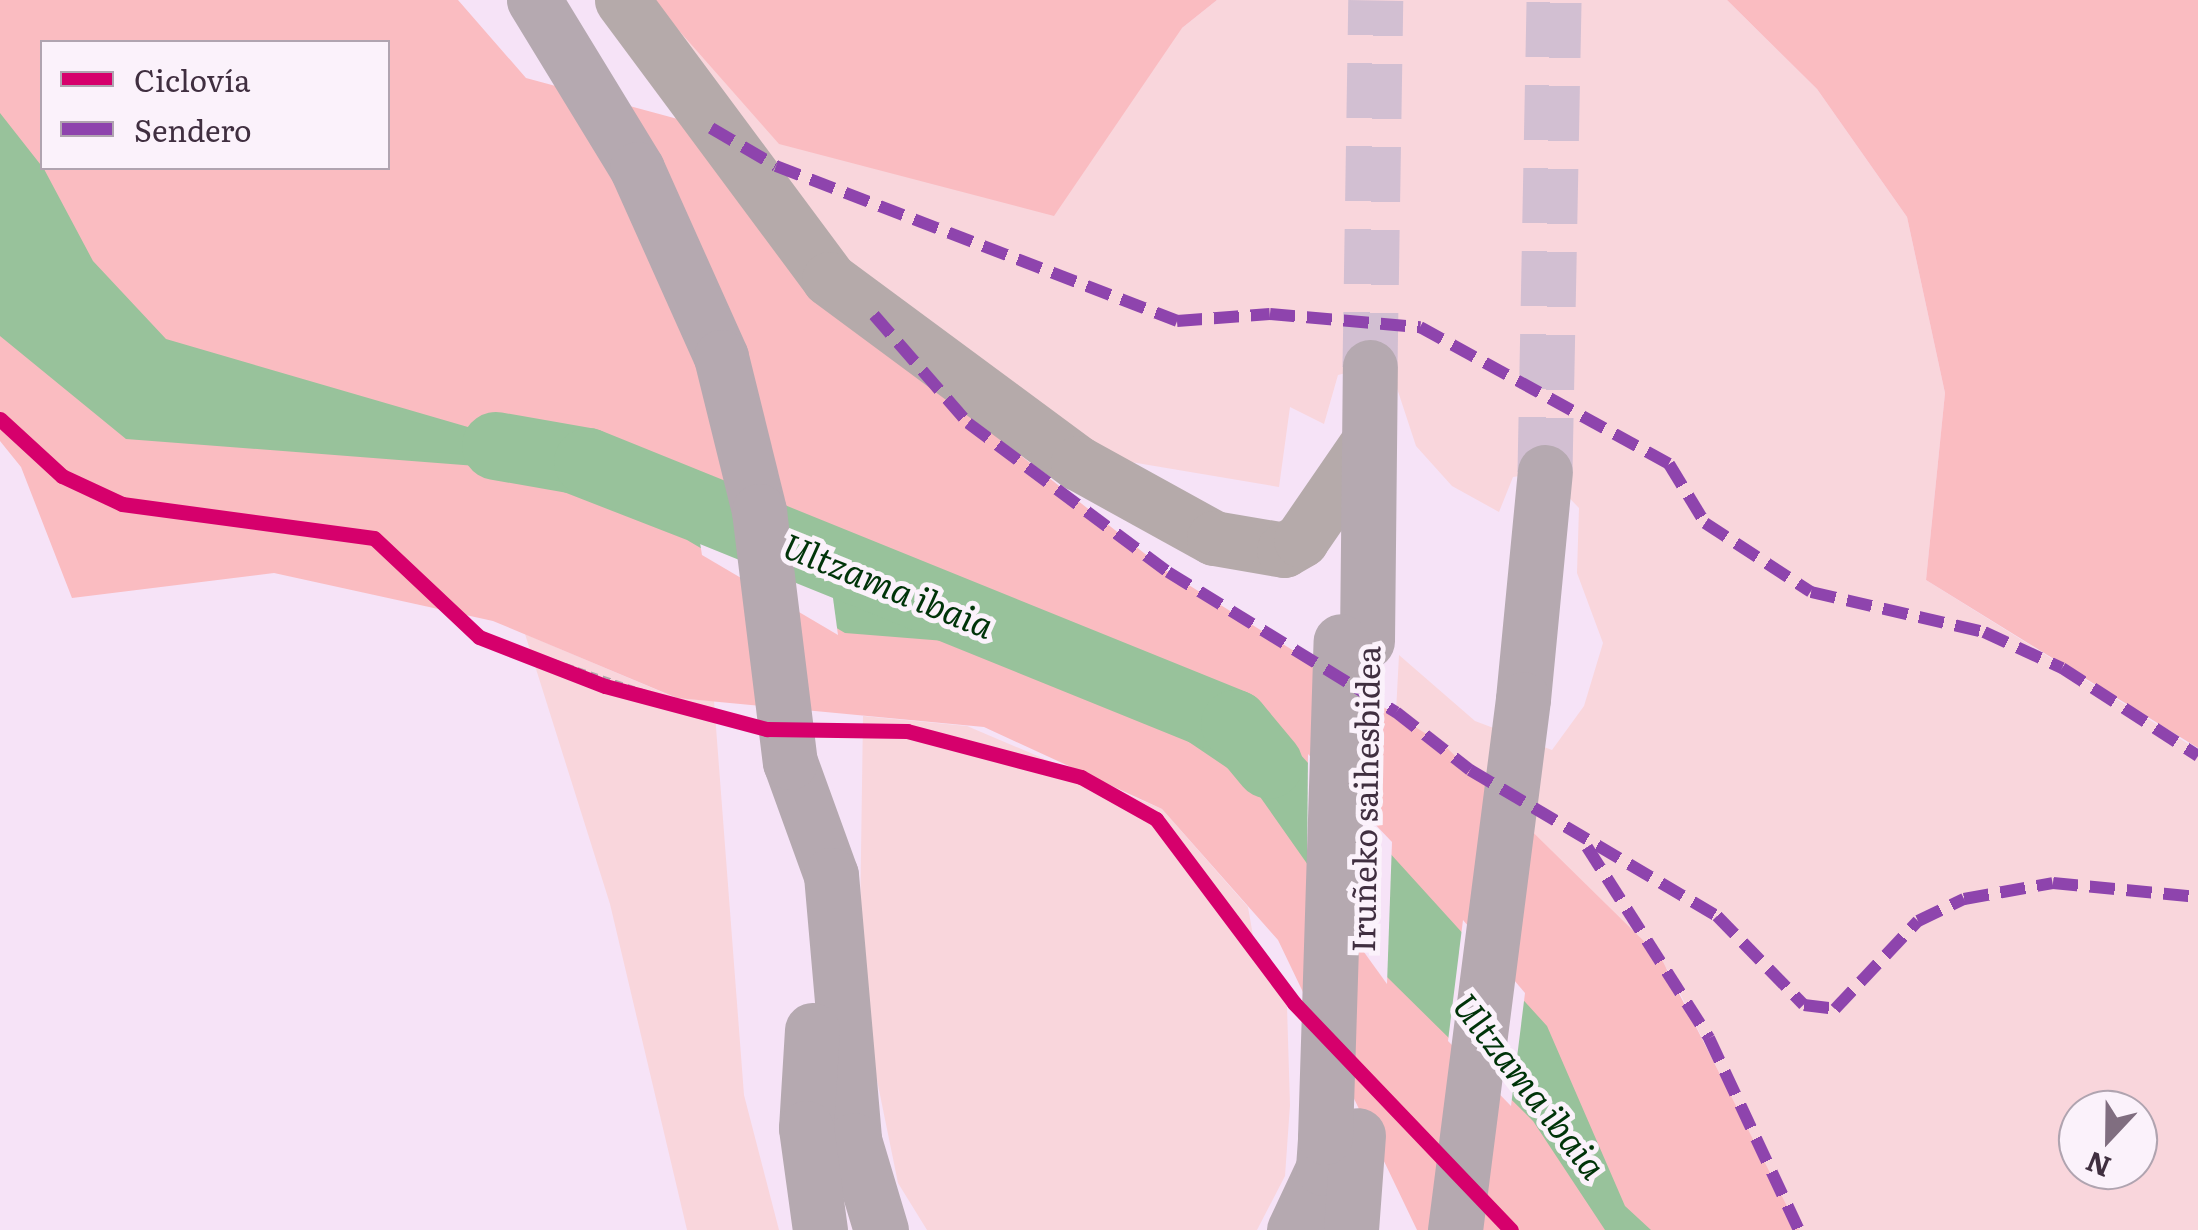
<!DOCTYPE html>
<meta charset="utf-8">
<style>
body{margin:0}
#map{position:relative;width:2198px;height:1230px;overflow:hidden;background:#f6e3f7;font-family:Literata,serif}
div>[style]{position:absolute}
.green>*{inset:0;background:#f9d6dc}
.forest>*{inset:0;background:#fabcc1}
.water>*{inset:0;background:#98c29b}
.pier>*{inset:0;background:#f6e3f7}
.river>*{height:68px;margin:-34px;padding:0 34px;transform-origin:34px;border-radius:34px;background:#98c29b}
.highway-tunnel>*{height:55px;margin-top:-27.5px;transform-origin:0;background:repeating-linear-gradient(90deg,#d2bfd2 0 55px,transparent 0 83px)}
.path>*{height:6px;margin-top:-3px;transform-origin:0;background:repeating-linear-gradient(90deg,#b1a7aa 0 8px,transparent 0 13px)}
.minor>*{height:55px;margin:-27.5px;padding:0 27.5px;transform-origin:27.5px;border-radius:27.5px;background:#b5aaaa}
.highway>*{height:55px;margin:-27.5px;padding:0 27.5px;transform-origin:27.5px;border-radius:27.5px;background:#b5a9b0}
.highway-bridge>*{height:55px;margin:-27.5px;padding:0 27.5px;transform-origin:27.5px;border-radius:27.5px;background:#b5a9b0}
.quiet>*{height:12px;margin-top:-6px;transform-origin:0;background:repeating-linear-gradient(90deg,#8e44ad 0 25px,transparent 0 37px)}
.cycleway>*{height:15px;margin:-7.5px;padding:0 7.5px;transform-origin:7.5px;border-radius:7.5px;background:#d6006c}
span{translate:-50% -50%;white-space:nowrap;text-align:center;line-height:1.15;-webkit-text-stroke:10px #fbf2fb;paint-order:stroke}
.street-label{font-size:32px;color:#402f40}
.water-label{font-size:35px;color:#003409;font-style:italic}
.legend{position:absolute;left:40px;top:40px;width:350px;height:130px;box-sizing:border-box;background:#fbf2fb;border:2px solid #b0a4b0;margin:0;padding:12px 18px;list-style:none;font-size:30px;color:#402f40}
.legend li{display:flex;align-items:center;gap:20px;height:50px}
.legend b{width:50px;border:2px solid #b0a4b0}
.north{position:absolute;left:2058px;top:1090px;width:100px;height:100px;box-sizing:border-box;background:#fbf2fb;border:2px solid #b0a4b0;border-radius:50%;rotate:202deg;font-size:28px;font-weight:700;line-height:40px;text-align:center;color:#402f40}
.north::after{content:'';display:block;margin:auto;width:35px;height:45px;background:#806e80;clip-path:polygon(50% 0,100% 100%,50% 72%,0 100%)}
</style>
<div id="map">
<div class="green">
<i style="clip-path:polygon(evenodd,652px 0,1182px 28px,1217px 0,1727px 0,1817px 89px,1907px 217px,1945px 393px,1926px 580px,2198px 750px,2198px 1230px,1797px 1230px,1669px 971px,1470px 770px,1396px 712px,1399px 655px,1475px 721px,1552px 750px,1584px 706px,1603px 643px,1577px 573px,1579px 508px,1544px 472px,1513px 477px,1499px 512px,1452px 486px,1416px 446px,1391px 370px,1370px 367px,1338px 375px,1324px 424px,1290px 407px,1279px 487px,1107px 458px,931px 335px,815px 231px,652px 0,2078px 1110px,2138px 1110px,2138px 1170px,2078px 1170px,2078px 1110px)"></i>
<i style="clip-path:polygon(525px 634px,676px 698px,714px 701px,744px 1095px,779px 1230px,687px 1230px,610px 904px)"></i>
<i style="clip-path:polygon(863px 716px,967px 726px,1162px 809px,1248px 907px,1256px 953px,1287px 1006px,1290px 1105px,1285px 1176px,1257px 1230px,927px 1230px,898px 1183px,859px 992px)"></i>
</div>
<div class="forest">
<i style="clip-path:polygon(evenodd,0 0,458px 0,526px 78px,711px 128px,929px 383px,1168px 572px,1444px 745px,1661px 958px,1799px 1230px,1417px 1230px,1278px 940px,1162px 809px,984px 727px,677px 698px,493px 621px,274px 573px,72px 598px,21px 467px,0 441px,0 0,42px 42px,388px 42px,388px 168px,42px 168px,42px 42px)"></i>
<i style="clip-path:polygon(652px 0,1217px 0,1182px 28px,1054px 216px,779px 144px)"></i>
<i style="clip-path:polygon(1727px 0,2198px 0,2198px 748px,1926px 580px,1945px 393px,1907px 217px,1817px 89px)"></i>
</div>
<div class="water">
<i style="clip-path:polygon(0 113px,44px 169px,93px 261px,166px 339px,588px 462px,1209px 713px,1269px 720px,1547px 1026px,1625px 1206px,1651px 1230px,1605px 1230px,1533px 1121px,1386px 976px,1251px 784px,1183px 738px,945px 641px,845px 633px,687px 540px,502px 468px,126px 439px,0 336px)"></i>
</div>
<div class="pier">
<i style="clip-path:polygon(693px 499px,827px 554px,838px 635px,702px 555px)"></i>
<i style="clip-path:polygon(1308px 754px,1392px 842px,1387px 984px,1307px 873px)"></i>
<i style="clip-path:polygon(1463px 920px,1525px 993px,1511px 1106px,1448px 1041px)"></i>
</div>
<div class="river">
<i style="left:496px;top:446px;width:93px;rotate:9.9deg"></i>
<i style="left:588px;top:462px;width:698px;rotate:22.05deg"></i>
<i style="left:1235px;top:724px;width:53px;rotate:50.3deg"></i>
</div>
<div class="highway-tunnel">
<i style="left:1370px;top:367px;width:367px;rotate:-89.1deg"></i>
<i style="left:1545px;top:472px;width:472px;rotate:-88.9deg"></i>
</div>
<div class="path">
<i style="left:0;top:419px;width:84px;rotate:42.6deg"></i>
<i style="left:62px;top:476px;width:66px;rotate:25deg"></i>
<i style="left:122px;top:504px;width:254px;rotate:7.7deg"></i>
<i style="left:374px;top:538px;width:144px;rotate:43.3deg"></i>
<i style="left:479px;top:637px;width:273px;rotate:18.6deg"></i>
<i style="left:830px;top:730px;width:77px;rotate:0.7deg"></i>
<i style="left:907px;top:731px;width:180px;rotate:14.8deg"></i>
<i style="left:1081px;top:777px;width:86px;rotate:29.2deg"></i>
<i style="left:1156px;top:819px;width:209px;rotate:53deg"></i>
<i style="left:1400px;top:1113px;width:32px;rotate:46deg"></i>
</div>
<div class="minor">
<i style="left:622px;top:0;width:347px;rotate:53.4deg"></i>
<i style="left:829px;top:279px;width:310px;rotate:36.5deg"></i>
<i style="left:1078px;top:463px;width:155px;rotate:28.9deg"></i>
<i style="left:1214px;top:538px;width:71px;rotate:9.7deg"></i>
<i style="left:1284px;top:550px;width:20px;rotate:-30deg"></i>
<i style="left:1301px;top:540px;width:120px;rotate:-55.5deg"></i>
</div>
<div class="highway">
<i style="left:534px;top:0;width:198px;rotate:58.6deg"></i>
<i style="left:637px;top:169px;width:206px;rotate:65.9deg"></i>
<i style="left:1367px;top:641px;width:274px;rotate:-89.4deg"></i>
<i style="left:1523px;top:699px;width:228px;rotate:-84.5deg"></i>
<i style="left:790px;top:762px;width:120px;rotate:70.1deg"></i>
<i style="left:831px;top:875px;width:266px;rotate:85deg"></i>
<i style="left:854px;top:1140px;width:94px;rotate:73.3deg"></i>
<i style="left:812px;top:1030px;width:98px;rotate:93.5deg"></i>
<i style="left:806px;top:1128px;width:103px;rotate:82.2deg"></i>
<i style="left:1294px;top:1230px;width:68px;rotate:-64.9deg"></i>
<i style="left:1323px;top:1168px;width:31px;rotate:-86deg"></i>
<i style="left:1351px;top:1230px;width:95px;rotate:-85.8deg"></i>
</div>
<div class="highway-bridge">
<i style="left:721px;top:357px;width:159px;rotate:76.1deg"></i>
<i style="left:759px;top:511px;width:253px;rotate:83deg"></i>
<i style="left:1325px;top:1137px;width:496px;rotate:-88.2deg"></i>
<i style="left:1455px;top:1230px;width:535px;rotate:-82.7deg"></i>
</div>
<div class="quiet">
<i style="left:711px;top:128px;width:75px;rotate:30.3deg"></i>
<i style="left:776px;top:166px;width:430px;rotate:21.1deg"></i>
<i style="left:1177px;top:321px;width:93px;rotate:-4.3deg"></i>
<i style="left:1270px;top:314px;width:151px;rotate:5deg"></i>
<i style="left:1420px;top:327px;width:284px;rotate:28.8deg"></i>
<i style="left:1669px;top:464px;width:69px;rotate:58.6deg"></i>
<i style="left:1705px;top:523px;width:126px;rotate:33.1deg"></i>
<i style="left:1811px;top:592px;width:178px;rotate:13deg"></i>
<i style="left:1984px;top:632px;width:86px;rotate:24.8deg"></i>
<i style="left:2062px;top:668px;width:162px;rotate:32.9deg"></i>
<i style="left:874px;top:315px;width:143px;rotate:49deg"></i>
<i style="left:968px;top:423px;width:249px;rotate:36.7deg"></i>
<i style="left:1168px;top:572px;width:268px;rotate:31.6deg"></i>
<i style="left:1396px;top:712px;width:94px;rotate:38.1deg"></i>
<i style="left:1470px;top:770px;width:287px;rotate:30.6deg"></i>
<i style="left:1717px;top:916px;width:124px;rotate:45.7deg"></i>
<i style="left:1804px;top:1005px;width:31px;rotate:7deg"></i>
<i style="left:1835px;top:1009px;width:121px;rotate:-46.7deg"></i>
<i style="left:1918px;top:921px;width:51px;rotate:-25.6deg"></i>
<i style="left:1964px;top:899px;width:90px;rotate:-10.2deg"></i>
<i style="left:2053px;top:883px;width:146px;rotate:5.5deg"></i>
<i style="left:1587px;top:847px;width:227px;rotate:57.4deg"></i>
<i style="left:1709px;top:1038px;width:212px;rotate:64.9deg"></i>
</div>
<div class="cycleway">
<i style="left:0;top:419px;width:84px;rotate:42.6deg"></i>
<i style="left:62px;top:476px;width:66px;rotate:25deg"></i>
<i style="left:122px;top:504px;width:254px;rotate:7.7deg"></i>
<i style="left:374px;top:538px;width:144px;rotate:43.3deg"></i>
<i style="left:479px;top:637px;width:135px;rotate:21.3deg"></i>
<i style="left:605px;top:686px;width:168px;rotate:14.9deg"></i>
<i style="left:767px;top:729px;width:140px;rotate:0.8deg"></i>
<i style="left:907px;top:731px;width:180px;rotate:14.8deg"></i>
<i style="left:1081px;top:777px;width:86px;rotate:29.2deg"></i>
<i style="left:1156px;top:819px;width:230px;rotate:53.1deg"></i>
<i style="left:1294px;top:1003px;width:314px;rotate:46.3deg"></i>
</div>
<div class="street-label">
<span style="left:1364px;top:799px;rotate:-89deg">Iruñeko saihesbidea</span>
</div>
<div class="water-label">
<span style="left:889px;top:584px;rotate:22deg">Ultzama ibaia</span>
<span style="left:1531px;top:1085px;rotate:52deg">Ultzama ibaia</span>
</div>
<ul class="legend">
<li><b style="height:12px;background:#d6006c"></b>Ciclovía</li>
<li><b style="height:12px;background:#8e44ad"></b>Sendero</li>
</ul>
<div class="north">N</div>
</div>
